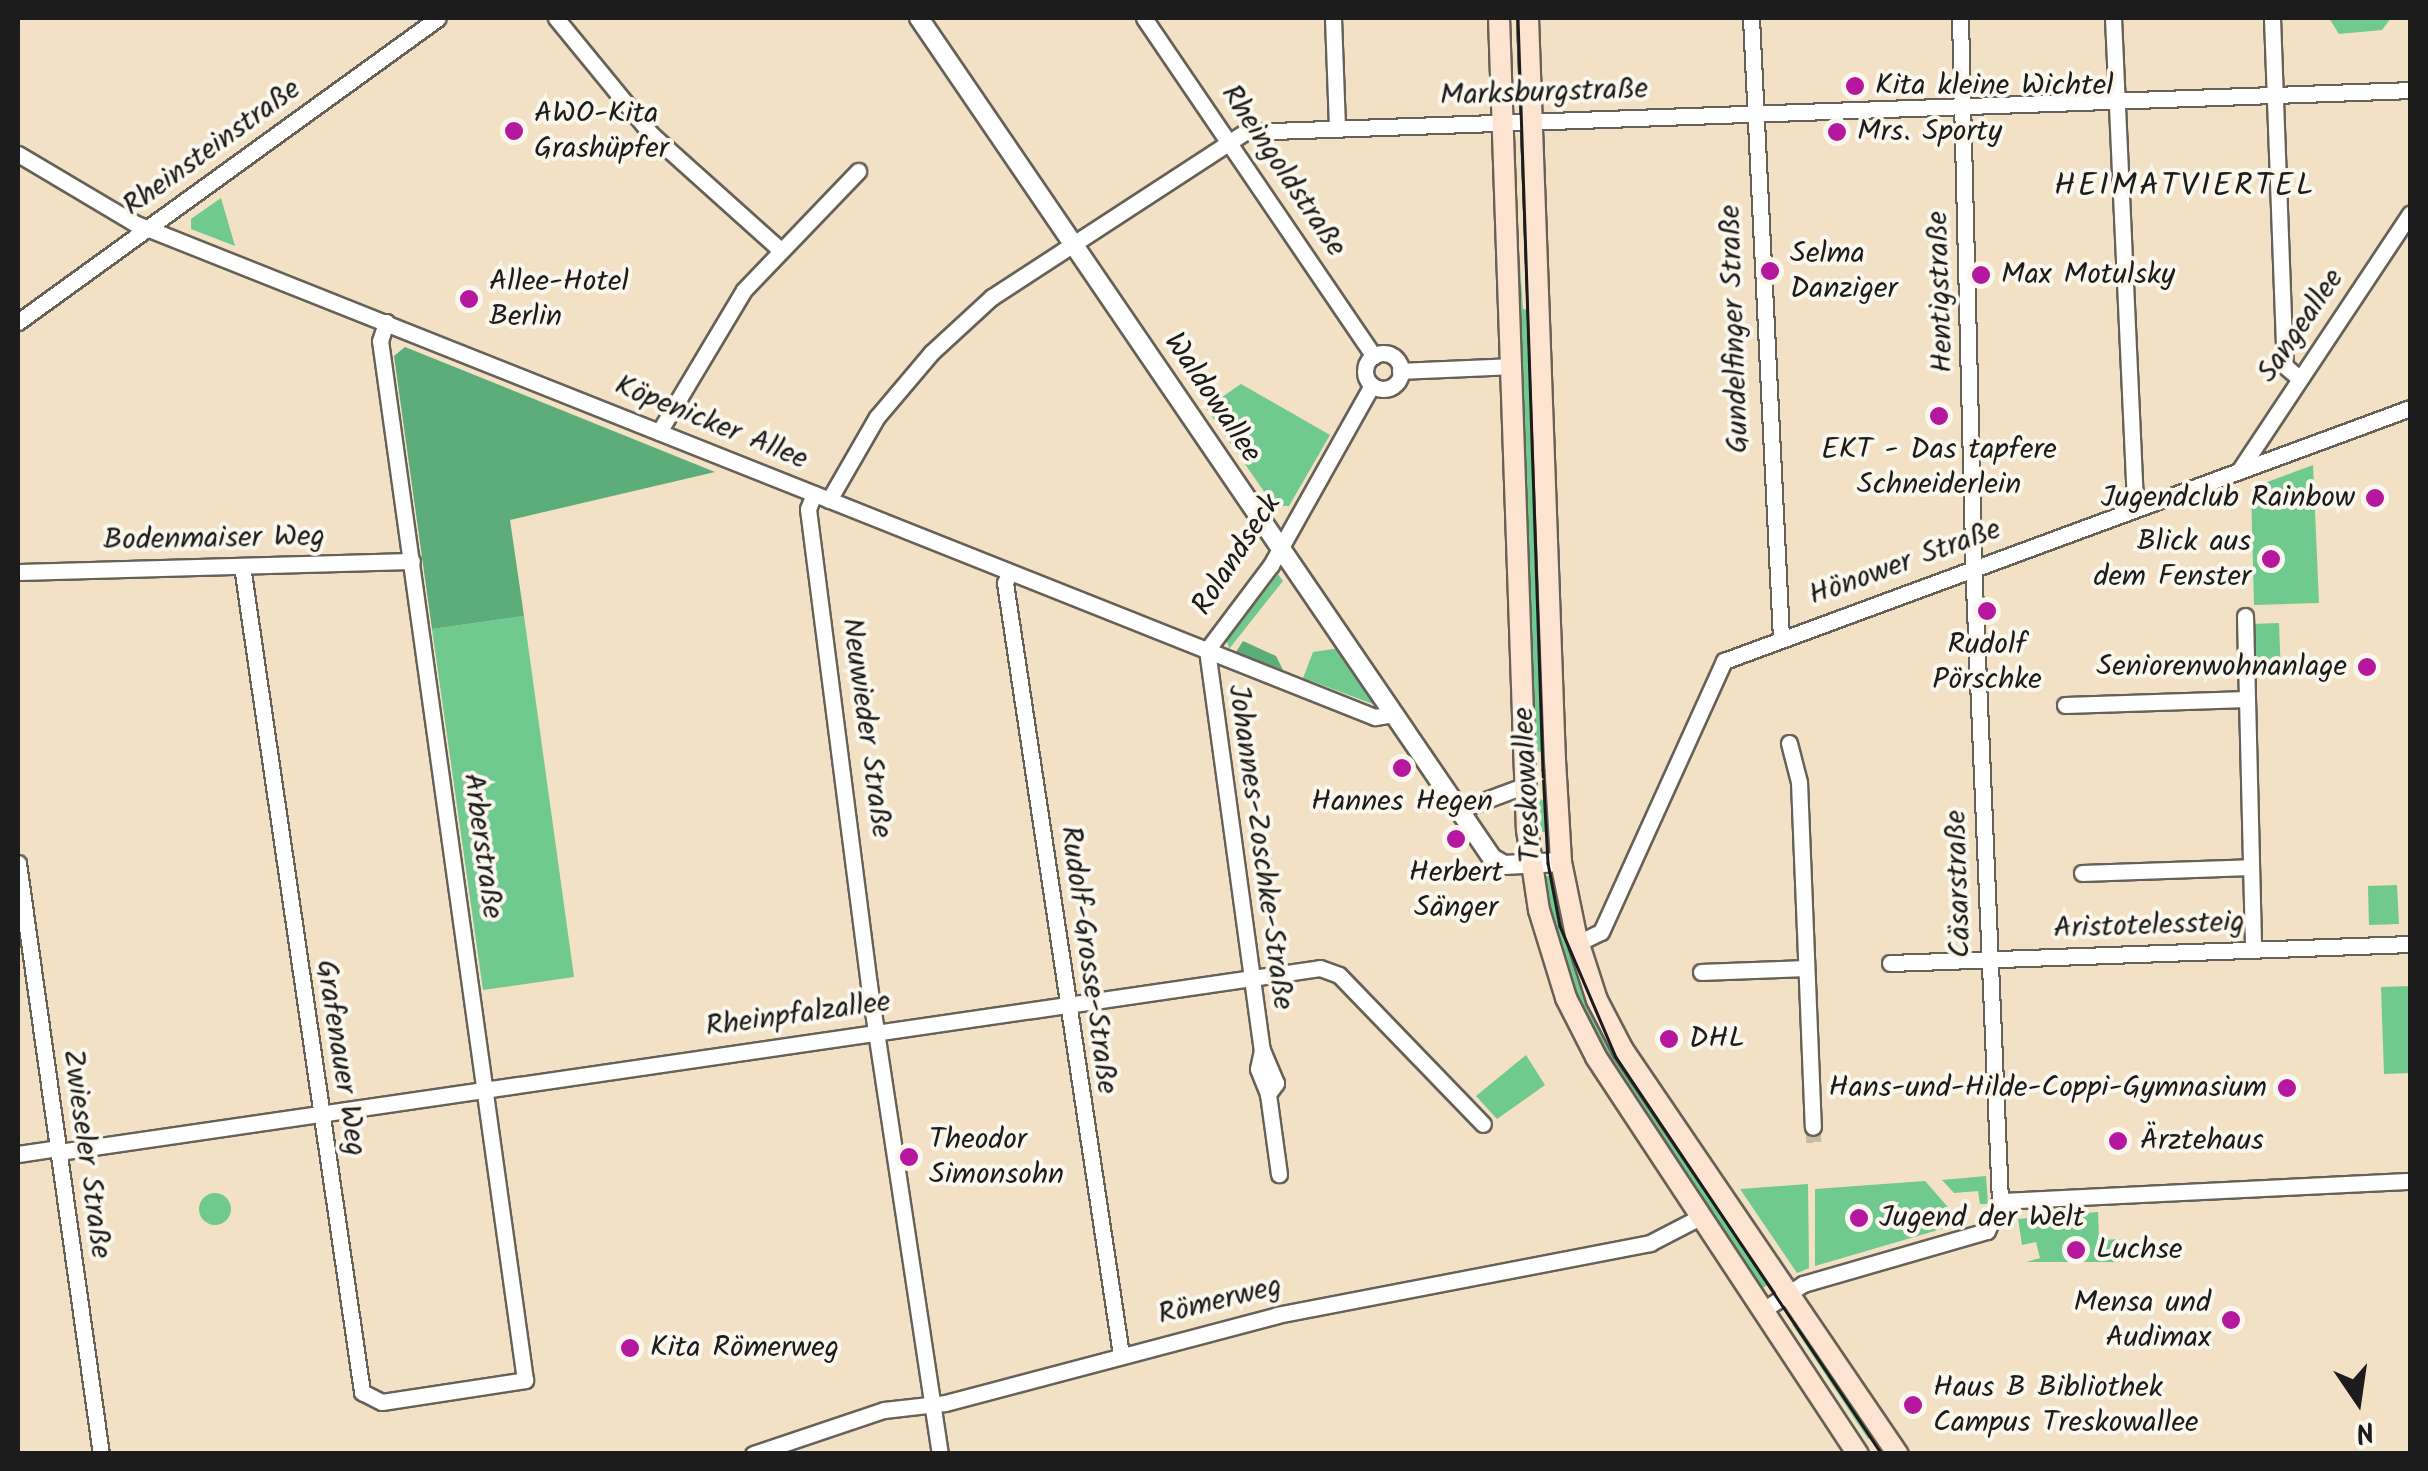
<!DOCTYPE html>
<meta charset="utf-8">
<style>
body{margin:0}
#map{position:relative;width:2428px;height:1471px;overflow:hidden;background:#f3e1c5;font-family:Kalam,sans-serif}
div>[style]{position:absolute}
.green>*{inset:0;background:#70c98e}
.round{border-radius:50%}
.forest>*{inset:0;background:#5cad79}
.minor-tunnel>*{height:15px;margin-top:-7.5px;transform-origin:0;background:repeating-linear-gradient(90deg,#c8baa3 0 15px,transparent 0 23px)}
.roads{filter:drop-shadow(2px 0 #676157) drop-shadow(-2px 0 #676157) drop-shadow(0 2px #676157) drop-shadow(0 -2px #676157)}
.minor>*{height:15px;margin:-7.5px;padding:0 7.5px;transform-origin:7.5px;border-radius:7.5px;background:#fff}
.minor>.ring{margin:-7.5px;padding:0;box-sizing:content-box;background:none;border:15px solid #fff;border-radius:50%}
.tertiary>*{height:18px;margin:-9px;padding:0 9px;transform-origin:9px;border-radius:9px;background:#fff}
.secondary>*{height:20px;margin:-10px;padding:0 10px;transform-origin:10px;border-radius:10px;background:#fde4d0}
.tram>*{height:2.5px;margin:-1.25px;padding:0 1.25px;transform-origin:1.25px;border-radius:1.25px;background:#1c1c1c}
.dots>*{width:28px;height:28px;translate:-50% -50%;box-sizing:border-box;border:5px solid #fbf7ec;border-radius:50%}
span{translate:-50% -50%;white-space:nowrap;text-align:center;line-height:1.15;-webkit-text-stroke:8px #fbf7ec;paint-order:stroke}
.poi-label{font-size:30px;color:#1c1c1c}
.left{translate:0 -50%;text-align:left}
.right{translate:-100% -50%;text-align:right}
.street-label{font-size:30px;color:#1c1c1c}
.neighbourhood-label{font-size:32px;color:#1c1c1c;letter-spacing:2.5px}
.frame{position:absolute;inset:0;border:20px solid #1c1c1c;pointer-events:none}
.north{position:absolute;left:2308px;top:1351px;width:100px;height:100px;-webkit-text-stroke:8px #fbf7ec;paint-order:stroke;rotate:167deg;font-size:28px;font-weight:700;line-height:40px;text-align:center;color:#1c1c1c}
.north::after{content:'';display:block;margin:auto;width:35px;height:45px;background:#1c1c1c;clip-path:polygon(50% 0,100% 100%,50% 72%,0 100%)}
</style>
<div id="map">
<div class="green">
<i style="clip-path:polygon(2329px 18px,2391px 18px,2382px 30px,2339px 34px)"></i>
<i style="clip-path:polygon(1513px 157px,1523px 309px,1530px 310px,1546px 751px,1534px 752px)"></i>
<i style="clip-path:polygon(221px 198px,235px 246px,191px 229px,191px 219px)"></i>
<i style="clip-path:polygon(1241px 384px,1330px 435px,1289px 506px,1274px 506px,1206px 408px)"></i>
<i style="clip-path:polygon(2313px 465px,2319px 603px,2254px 605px,2251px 488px)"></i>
<i style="clip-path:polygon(1278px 574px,1283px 581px,1229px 649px,1227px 641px)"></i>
<i style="clip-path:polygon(524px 616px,574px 977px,483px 990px,432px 629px)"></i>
<i style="clip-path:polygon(2279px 623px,2281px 675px,2253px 675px,2251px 624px)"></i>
<i style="clip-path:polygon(1340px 648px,1375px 700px,1373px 704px,1303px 678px,1313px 652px)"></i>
<i style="clip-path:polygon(1534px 795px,1549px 804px,1551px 832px,1535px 832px)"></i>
<i style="clip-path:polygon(1540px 876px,1552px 876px,1574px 961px,1773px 1281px,1763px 1288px,1622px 1086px,1573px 996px)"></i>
<i style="clip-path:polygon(2397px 885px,2399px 924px,2369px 925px,2368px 886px)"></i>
<i style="clip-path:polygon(2410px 986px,2410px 1073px,2384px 1074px,2381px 987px)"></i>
<i style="clip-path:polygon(1526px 1055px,1545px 1085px,1497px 1119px,1476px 1096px)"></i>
<i style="clip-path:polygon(1986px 1176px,1988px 1204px,1980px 1204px,1978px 1191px,1954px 1193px,1942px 1180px)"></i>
<i style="clip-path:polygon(1925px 1181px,1962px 1223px,1815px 1266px,1815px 1189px)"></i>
<i style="clip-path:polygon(1808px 1184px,1809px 1268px,1797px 1273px,1740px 1189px)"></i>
<i class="round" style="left:199px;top:1193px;width:32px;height:32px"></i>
<i style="clip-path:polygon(2098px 1212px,2099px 1240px,2120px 1239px,2122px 1262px,2026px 1262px,2040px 1258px,2036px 1242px,2022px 1245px,2018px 1219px)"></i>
<i style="clip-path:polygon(1792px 1324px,1802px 1324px,1873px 1436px,1868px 1439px)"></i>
</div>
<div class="forest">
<i style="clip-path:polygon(405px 347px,715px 472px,510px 520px,524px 616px,432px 629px,394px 356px)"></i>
<i style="clip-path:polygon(1243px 641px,1276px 656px,1283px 670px,1236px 652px)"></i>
</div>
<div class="minor-tunnel">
<i style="left:1813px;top:1127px;width:18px;rotate:87deg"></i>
</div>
<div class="roads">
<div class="minor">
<i style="left:556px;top:18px;width:149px;rotate:50.7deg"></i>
<i style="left:650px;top:133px;width:172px;rotate:41.9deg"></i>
<i style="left:1144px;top:18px;width:409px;rotate:55.8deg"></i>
<i style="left:1333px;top:18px;width:110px;rotate:87.9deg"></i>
<i style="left:1751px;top:18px;width:621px;rotate:87.23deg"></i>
<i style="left:2113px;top:18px;width:490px;rotate:87.4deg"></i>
<i style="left:2272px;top:18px;width:348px;rotate:87.9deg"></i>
<i style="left:2285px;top:366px;width:18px;rotate:41deg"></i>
<i style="left:18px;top:154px;width:135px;rotate:30.7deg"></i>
<i style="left:134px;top:223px;width:1336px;rotate:21.71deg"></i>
<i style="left:1375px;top:717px;width:19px;rotate:-9deg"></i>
<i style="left:18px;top:322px;width:518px;rotate:-35.9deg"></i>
<i class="ring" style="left:1365px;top:353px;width:21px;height:21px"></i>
<i style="left:1400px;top:371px;width:113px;rotate:-2.5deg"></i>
<i style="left:659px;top:432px;width:165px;rotate:-59.1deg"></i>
<i style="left:744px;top:290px;width:165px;rotate:-46.2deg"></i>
<i style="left:2239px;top:471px;width:309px;rotate:-56.4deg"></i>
<i style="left:814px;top:494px;width:16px;rotate:112deg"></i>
<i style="left:808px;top:509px;width:480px;rotate:82.7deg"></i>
<i style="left:869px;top:985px;width:474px;rotate:81.4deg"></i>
<i style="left:829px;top:500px;width:96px;rotate:-60deg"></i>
<i style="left:877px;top:417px;width:84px;rotate:-49.8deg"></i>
<i style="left:931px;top:353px;width:83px;rotate:-42.6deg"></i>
<i style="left:992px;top:297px;width:302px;rotate:-33.1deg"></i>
<i style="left:1245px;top:132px;width:1166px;rotate:-2.06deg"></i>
<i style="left:242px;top:566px;width:835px;rotate:81.73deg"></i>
<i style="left:362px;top:1392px;width:22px;rotate:27deg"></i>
<i style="left:382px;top:1402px;width:145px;rotate:-8.7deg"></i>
<i style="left:525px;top:1380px;width:1049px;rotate:-97.94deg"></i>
<i style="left:380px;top:341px;width:20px;rotate:-72deg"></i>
<i style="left:18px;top:572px;width:394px;rotate:-1.6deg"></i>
<i style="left:1009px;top:573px;width:11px;rotate:112deg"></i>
<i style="left:1005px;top:583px;width:781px;rotate:81.45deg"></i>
<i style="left:2245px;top:616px;width:334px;rotate:88.6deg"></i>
<i style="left:1207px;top:650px;width:404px;rotate:82.2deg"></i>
<i style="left:1262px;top:1050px;width:19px;rotate:102deg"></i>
<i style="left:1258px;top:1069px;width:27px;rotate:68deg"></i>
<i style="left:1268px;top:1094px;width:81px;rotate:82.2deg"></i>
<i style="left:1207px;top:650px;width:106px;rotate:-53deg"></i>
<i style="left:1271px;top:565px;width:206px;rotate:-60.7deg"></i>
<i style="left:2065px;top:705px;width:182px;rotate:-1.9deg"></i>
<i style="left:1789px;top:743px;width:40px;rotate:75.6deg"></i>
<i style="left:1799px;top:782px;width:345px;rotate:87.7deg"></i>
<i style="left:1459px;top:810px;width:72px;rotate:-20.5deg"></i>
<i style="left:18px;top:863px;width:597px;rotate:82.01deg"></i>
<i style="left:2082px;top:873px;width:168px;rotate:-2deg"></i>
<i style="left:1578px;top:943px;width:25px;rotate:-26deg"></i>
<i style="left:1601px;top:932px;width:298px;rotate:-65.6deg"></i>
<i style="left:1724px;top:661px;width:731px;rotate:-20.24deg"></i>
<i style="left:1890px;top:963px;width:520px;rotate:-2.09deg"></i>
<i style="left:1701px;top:972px;width:105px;rotate:-2.2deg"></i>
<i style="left:1262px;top:1050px;width:36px;rotate:67deg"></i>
<i style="left:1276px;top:1083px;width:14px;rotate:126deg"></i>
<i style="left:59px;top:1152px;width:1274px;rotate:-8.3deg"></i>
<i style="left:1320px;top:968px;width:20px;rotate:20deg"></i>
<i style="left:1339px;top:975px;width:207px;rotate:46deg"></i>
<i style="left:18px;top:1154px;width:40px;rotate:-8.5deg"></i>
<i style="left:2000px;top:1201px;width:410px;rotate:-2.8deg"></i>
<i style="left:1763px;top:1310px;width:48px;rotate:-33deg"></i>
<i style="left:1803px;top:1284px;width:191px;rotate:-16.1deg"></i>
<i style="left:1987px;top:1231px;width:33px;rotate:-67deg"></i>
<i style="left:2000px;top:1201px;width:615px;rotate:-92.42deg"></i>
<i style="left:1974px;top:587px;width:569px;rotate:-91.41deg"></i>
<i style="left:753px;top:1454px;width:138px;rotate:-18.6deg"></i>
<i style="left:884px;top:1410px;width:61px;rotate:-6.5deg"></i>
<i style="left:945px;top:1403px;width:343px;rotate:-14.8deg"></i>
<i style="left:1277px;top:1315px;width:380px;rotate:-10.9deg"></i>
<i style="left:1650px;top:1243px;width:59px;rotate:-27.4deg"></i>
</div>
<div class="tertiary">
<i style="left:919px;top:18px;width:1017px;rotate:55.7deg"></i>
<i style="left:1492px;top:858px;width:14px;rotate:30deg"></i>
<i style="left:1504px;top:865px;width:57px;rotate:-3deg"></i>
</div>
<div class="secondary">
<i style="left:1499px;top:18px;width:812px;rotate:88.03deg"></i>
<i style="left:1527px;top:830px;width:81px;rotate:81.5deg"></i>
<i style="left:1539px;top:910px;width:92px;rotate:72.9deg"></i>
<i style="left:1566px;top:998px;width:66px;rotate:63deg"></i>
<i style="left:1596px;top:1057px;width:476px;rotate:56.6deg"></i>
<i style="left:1528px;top:18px;width:742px;rotate:87.92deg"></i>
<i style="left:1555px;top:760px;width:102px;rotate:86.6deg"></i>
<i style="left:1561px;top:862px;width:75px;rotate:78.4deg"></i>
<i style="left:1576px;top:935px;width:68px;rotate:72.1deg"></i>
<i style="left:1597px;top:1000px;width:56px;rotate:62.5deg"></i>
<i style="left:1623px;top:1050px;width:489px;rotate:55.8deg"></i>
</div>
</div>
<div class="tram">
<i style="left:1518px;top:18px;width:752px;rotate:88.1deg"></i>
<i style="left:1543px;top:770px;width:93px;rotate:86.9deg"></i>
<i style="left:1548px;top:863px;width:64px;rotate:79.2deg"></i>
<i style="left:1560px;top:926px;width:142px;rotate:66.9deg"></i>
<i style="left:1616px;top:1057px;width:478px;rotate:56.2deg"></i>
</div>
<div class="dots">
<i style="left:1855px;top:86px;background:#b5179e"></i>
<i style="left:514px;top:131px;background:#b5179e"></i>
<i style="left:1837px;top:132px;background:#b5179e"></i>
<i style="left:1770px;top:271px;background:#b5179e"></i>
<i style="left:1981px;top:275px;background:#b5179e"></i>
<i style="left:469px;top:299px;background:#b5179e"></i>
<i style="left:1939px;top:416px;background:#b5179e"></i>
<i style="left:2375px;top:498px;background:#b5179e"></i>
<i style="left:2271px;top:559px;background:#b5179e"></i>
<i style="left:1987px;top:611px;background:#b5179e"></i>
<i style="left:2367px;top:667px;background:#b5179e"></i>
<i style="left:1402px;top:768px;background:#b5179e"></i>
<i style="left:1456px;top:839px;background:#b5179e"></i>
<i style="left:1669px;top:1039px;background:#b5179e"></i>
<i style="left:2287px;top:1088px;background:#b5179e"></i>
<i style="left:2118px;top:1141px;background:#b5179e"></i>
<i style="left:909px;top:1157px;background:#b5179e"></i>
<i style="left:1859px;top:1218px;background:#b5179e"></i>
<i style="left:2076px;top:1250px;background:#b5179e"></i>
<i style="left:2231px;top:1320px;background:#b5179e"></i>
<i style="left:630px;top:1348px;background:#b5179e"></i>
<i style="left:1913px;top:1405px;background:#b5179e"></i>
</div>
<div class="poi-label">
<span class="left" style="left:1875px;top:86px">Kita kleine Wichtel</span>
<span class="left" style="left:534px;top:131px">AWO-Kita<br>Grashüpfer</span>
<span class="left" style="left:1857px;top:132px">Mrs. Sporty</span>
<span class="left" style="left:1790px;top:271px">Selma<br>Danziger</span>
<span class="left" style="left:2001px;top:275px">Max Motulsky</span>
<span class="left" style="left:489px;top:299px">Allee-Hotel<br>Berlin</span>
<span style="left:1939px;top:467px">EKT - Das tapfere<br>Schneiderlein</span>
<span class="right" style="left:2355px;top:498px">Jugendclub Rainbow</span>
<span class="right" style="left:2251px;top:559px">Blick aus<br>dem Fenster</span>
<span style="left:1987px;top:662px">Rudolf<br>Pörschke</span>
<span class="right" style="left:2347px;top:667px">Seniorenwohnanlage</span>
<span style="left:1402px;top:802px">Hannes Hegen</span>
<span style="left:1456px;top:890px">Herbert<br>Sänger</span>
<span class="left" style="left:1689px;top:1039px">DHL</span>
<span class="right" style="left:2267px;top:1088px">Hans-und-Hilde-Coppi-Gymnasium</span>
<span class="left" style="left:929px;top:1157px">Theodor<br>Simonsohn</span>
<span class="left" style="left:2140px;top:1141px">Ärztehaus</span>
<span class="left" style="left:1879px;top:1218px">Jugend der Welt</span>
<span class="left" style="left:2096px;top:1250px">Luchse</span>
<span class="right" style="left:2211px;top:1320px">Mensa und<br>Audimax</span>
<span class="left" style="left:650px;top:1348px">Kita Römerweg</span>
<span class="left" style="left:1933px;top:1405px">Haus B Bibliothek<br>Campus Treskowallee</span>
</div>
<div class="street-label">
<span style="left:1544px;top:93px;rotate:-2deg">Marksburgstraße</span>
<span style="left:212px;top:148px;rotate:-36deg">Rheinsteinstraße</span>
<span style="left:1283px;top:171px;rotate:56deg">Rheingoldstraße</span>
<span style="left:1941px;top:292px;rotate:-92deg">Hentigstraße</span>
<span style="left:2301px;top:326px;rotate:-56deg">Sangeallee</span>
<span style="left:1735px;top:329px;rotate:-92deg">Gundelfinger Straße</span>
<span style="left:1212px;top:398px;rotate:56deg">Waldowallee</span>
<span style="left:711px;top:423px;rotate:22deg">Köpenicker Allee</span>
<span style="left:214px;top:539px;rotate:-1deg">Bodenmaiser Weg</span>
<span style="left:1237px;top:555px;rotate:-57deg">Rolandseck</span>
<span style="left:1905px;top:563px;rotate:-20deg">Hönower Straße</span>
<span style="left:866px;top:728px;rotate:82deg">Neuwieder Straße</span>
<span style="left:1528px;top:785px;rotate:-93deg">Treskowallee</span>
<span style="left:482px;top:846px;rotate:82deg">Arberstraße</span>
<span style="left:1260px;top:847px;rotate:82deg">Johannes-Zoschke-Straße</span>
<span style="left:1959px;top:884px;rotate:-92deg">Cäsarstraße</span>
<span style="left:2149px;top:926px;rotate:-2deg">Aristotelessteig</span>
<span style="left:1088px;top:960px;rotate:82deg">Rudolf-Grosse-Straße</span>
<span style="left:798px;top:1015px;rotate:-8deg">Rheinpfalzallee</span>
<span style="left:340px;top:1058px;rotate:81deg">Grafenauer Weg</span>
<span style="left:86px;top:1154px;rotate:82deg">Zwieseler Straße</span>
<span style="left:1220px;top:1301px;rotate:-14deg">Römerweg</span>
</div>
<div class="neighbourhood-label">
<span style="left:2185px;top:187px">HEIMATVIERTEL</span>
</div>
<div class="frame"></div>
<div class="north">N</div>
</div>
